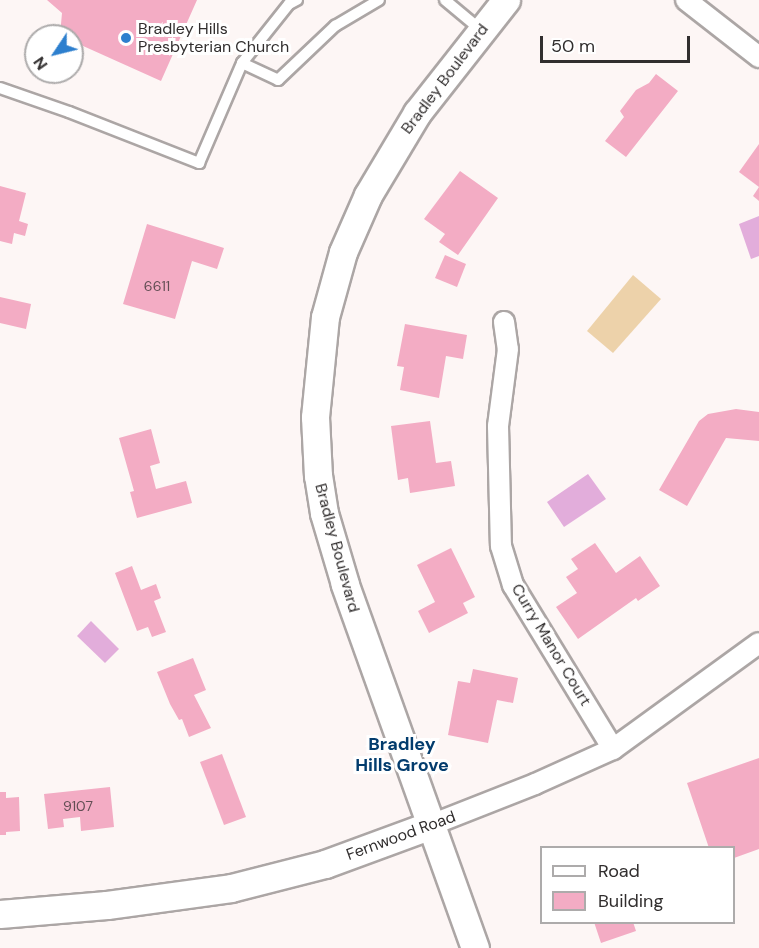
<!DOCTYPE html>
<style>
body{margin:0}
#map{position:relative;width:759px;height:948px;overflow:hidden;background:#fdf6f5;font-family:"DM Sans",sans-serif}
div>[style]{position:absolute}
.green>*{inset:0;background:#edd2aa}
.water>*{inset:0;background:#e2addb}
.building>*{inset:0;background:#f3acc4}
.roads{filter:drop-shadow(2px 0 #aca6a5) drop-shadow(-2px 0 #aca6a5) drop-shadow(0 2px #aca6a5) drop-shadow(0 -2px #aca6a5)}
.service>*{height:10px;margin:-5px;padding:0 5px;transform-origin:5px;border-radius:5px;background:#fff}
.minor>*{height:20px;margin:-10px;padding:0 10px;transform-origin:10px;border-radius:10px;background:#fff}
.secondary>*{height:27px;margin:-13.5px;padding:0 13.5px;transform-origin:13.5px;border-radius:13.5px;background:#fff}
.dots>*{width:16px;height:16px;translate:-50% -50%;box-sizing:border-box;border:3px solid #fff;border-radius:50%}
span{translate:-50% -50%;white-space:nowrap;text-align:center;line-height:1.15;-webkit-text-stroke:6px #fff;paint-order:stroke}
.number-label{font-size:14px;color:#624e54}
.number-label span{-webkit-text-stroke-width:0}
.poi-label{font-size:16px;color:#312e2e}
.left{translate:0 -50%;text-align:left}
.street-label{font-size:16px;color:#312e2e}
.neighbourhood-label{font-size:18px;color:#033c6d;font-weight:700}
.legend{position:absolute;left:540px;top:846px;width:195px;height:78px;box-sizing:border-box;background:#fff;border:2px solid #adabab;margin:0;padding:8px 10px;list-style:none;font-size:18px;color:#312e2e}
.legend li{display:flex;align-items:center;gap:12px;height:30px}
.legend b{width:30px;border:2px solid #adabab}
.north{position:absolute;left:24px;top:24px;width:60px;height:60px;box-sizing:border-box;background:#fff;border:2px solid #adabab;border-radius:50%;rotate:235deg;font-size:16px;font-weight:700;line-height:24px;text-align:center;color:#312e2e}
.north::after{content:'';display:block;margin:auto;width:21px;height:27px;background:#2d7fce;clip-path:polygon(50% 0,100% 100%,50% 72%,0 100%)}
.scale{position:absolute;left:540px;top:36px;width:150px;height:27px;box-sizing:border-box;border:3px solid #312e2e;border-top:0;padding-left:8px;font-size:18px;line-height:21px;white-space:nowrap;color:#312e2e;-webkit-text-stroke:4px #fff;paint-order:stroke}
</style>
<div id="map">
<div class="green">
<i style="clip-path:polygon(633px 275px,661px 299px,613px 353px,587px 331px)"></i>
</div>
<div class="water">
<i style="clip-path:polygon(759px 216px,759px 256px,751px 259px,739px 224px)"></i>
<i style="clip-path:polygon(588px 474px,606px 499px,564px 527px,547px 502px)"></i>
<i style="clip-path:polygon(91px 621px,119px 649px,105px 663px,77px 636px)"></i>
</div>
<div class="building">
<i style="clip-path:polygon(47px 0,197px 0,161px 81px,72px 41px,72px 36px,60px 35px,62px 13px)"></i>
<i style="clip-path:polygon(656px 74px,678px 91px,626px 157px,605px 141px,624px 117px,620px 111px,636px 90px,649px 83px)"></i>
<i style="clip-path:polygon(759px 144px,759px 187px,739px 172px)"></i>
<i style="clip-path:polygon(460px 171px,498px 198px,458px 255px,439px 242px,445px 234px,424px 219px)"></i>
<i style="clip-path:polygon(0 186px,26px 193px,19px 221px,28px 224px,25px 236px,14px 233px,12px 244px,0 241px)"></i>
<i style="clip-path:polygon(759px 187px,759px 201px,753px 196px)"></i>
<i style="clip-path:polygon(147px 224px,224px 248px,217px 269px,192px 261px,175px 319px,123px 304px)"></i>
<i style="clip-path:polygon(445px 255px,466px 264px,457px 287px,435px 278px)"></i>
<i style="clip-path:polygon(0 297px,31px 304px,26px 329px,0 323px)"></i>
<i style="clip-path:polygon(405px 324px,467px 335px,463px 359px,446px 356px,439px 398px,400px 390px,404px 367px,397px 366px)"></i>
<i style="clip-path:polygon(736px 409px,759px 412px,759px 441px,726px 438px,687px 506px,659px 490px,699px 421px,708px 414px)"></i>
<i style="clip-path:polygon(430px 421px,436px 463px,451px 461px,455px 486px,410px 493px,408px 478px,398px 480px,391px 426px)"></i>
<i style="clip-path:polygon(151px 429px,160px 463px,150px 466px,156px 489px,186px 481px,192px 503px,137px 518px,130px 492px,134px 491px,119px 438px)"></i>
<i style="clip-path:polygon(595px 543px,616px 573px,640px 556px,660px 586px,638px 601px,636px 598px,578px 639px,556px 607px,577px 593px,566px 577px,578px 569px,571px 559px)"></i>
<i style="clip-path:polygon(451px 548px,475px 597px,463px 603px,468px 613px,429px 633px,418px 611px,435px 602px,417px 565px)"></i>
<i style="clip-path:polygon(132px 566px,141px 590px,156px 584px,161px 598px,154px 601px,166px 632px,152px 637px,148px 627px,137px 631px,115px 573px)"></i>
<i style="clip-path:polygon(193px 658px,206px 690px,194px 695px,211px 728px,189px 737px,182px 719px,179px 720px,170px 704px,157px 672px)"></i>
<i style="clip-path:polygon(473px 669px,518px 678px,513px 703px,497px 700px,488px 743px,448px 735px,458px 681px,470px 683px)"></i>
<i style="clip-path:polygon(222px 754px,246px 817px,224px 825px,200px 762px)"></i>
<i style="clip-path:polygon(759px 758px,759px 849px,734px 858px,734px 848px,709px 848px,687px 783px)"></i>
<i style="clip-path:polygon(110px 787px,114px 827px,81px 831px,80px 817px,63px 819px,64px 827px,48px 829px,44px 794px)"></i>
<i style="clip-path:polygon(0 792px,6px 792px,6px 798px,19px 797px,20px 831px,6px 832px,6px 835px,0 835px)"></i>
<i style="clip-path:polygon(594px 922px,633px 922px,636px 931px,601px 943px)"></i>
</div>
<div class="roads">
<div class="service">
<i style="left:445px;top:0;width:47px;rotate:39.8deg"></i>
<i style="left:242px;top:63px;width:40px;rotate:25deg"></i>
<i style="left:278px;top:80px;width:79px;rotate:-43.5deg"></i>
<i style="left:335px;top:26px;width:51px;rotate:-30.6deg"></i>
<i style="left:0;top:88px;width:73px;rotate:19.2deg"></i>
<i style="left:69px;top:112px;width:140px;rotate:21.4deg"></i>
<i style="left:199px;top:163px;width:109px;rotate:-66.7deg"></i>
<i style="left:242px;top:63px;width:75px;rotate:-51.5deg"></i>
<i style="left:289px;top:4px;width:9px;rotate:-27deg"></i>
</div>
<div class="minor">
<i style="left:686px;top:0;width:93px;rotate:38deg"></i>
<i style="left:504px;top:322px;width:27px;rotate:82deg"></i>
<i style="left:508px;top:349px;width:78px;rotate:97.4deg"></i>
<i style="left:498px;top:426px;width:120px;rotate:88.6deg"></i>
<i style="left:501px;top:546px;width:41px;rotate:72.9deg"></i>
<i style="left:513px;top:585px;width:192px;rotate:58.6deg"></i>
<i style="left:431px;top:825px;width:112px;rotate:-21.5deg"></i>
<i style="left:535px;top:784px;width:85px;rotate:-24.2deg"></i>
<i style="left:613px;top:749px;width:180px;rotate:-36deg"></i>
</div>
<div class="secondary">
<i style="left:0;top:914px;width:107px;rotate:-4.8deg"></i>
<i style="left:107px;top:905px;width:125px;rotate:-7.8deg"></i>
<i style="left:231px;top:888px;width:97px;rotate:-14.3deg"></i>
<i style="left:325px;top:864px;width:113px;rotate:-20.2deg"></i>
<i style="left:475px;top:948px;width:387px;rotate:-109.7deg"></i>
<i style="left:345px;top:584px;width:74px;rotate:-106.5deg"></i>
<i style="left:324px;top:513px;width:37px;rotate:-99deg"></i>
<i style="left:318px;top:476px;width:59px;rotate:-92.9deg"></i>
<i style="left:315px;top:417px;width:100px;rotate:-84.3deg"></i>
<i style="left:325px;top:317px;width:67px;rotate:-74.5deg"></i>
<i style="left:343px;top:252px;width:62px;rotate:-66.3deg"></i>
<i style="left:368px;top:195px;width:96px;rotate:-59.1deg"></i>
<i style="left:417px;top:113px;width:144px;rotate:-51.8deg"></i>
</div>
</div>
<div class="dots">
<i style="left:126px;top:38px;background:#2d7fce"></i>
</div>
<div class="number-label">
<span style="left:157px;top:286px">6611</span>
<span style="left:78px;top:806px">9107</span>
</div>
<div class="poi-label">
<span class="left" style="left:138px;top:38px">Bradley Hills<br>Presbyterian Church</span>
</div>
<div class="street-label">
<span style="left:445px;top:79px;rotate:-53deg">Bradley Boulevard</span>
<span style="left:337px;top:548px;rotate:75deg">Bradley Boulevard</span>
<span style="left:551px;top:645px;rotate:59deg">Curry Manor Court</span>
<span style="left:401px;top:836px;rotate:-20deg">Fernwood Road</span>
</div>
<div class="neighbourhood-label">
<span style="left:402px;top:755px">Bradley<br>Hills Grove</span>
</div>
<ul class="legend">
<li><b style="height:8px;background:#fff"></b>Road</li>
<li><b style="height:16px;background:#f3acc4"></b>Building</li>
</ul>
<div class="north">N</div>
<div class="scale">50 m</div>
</div>
